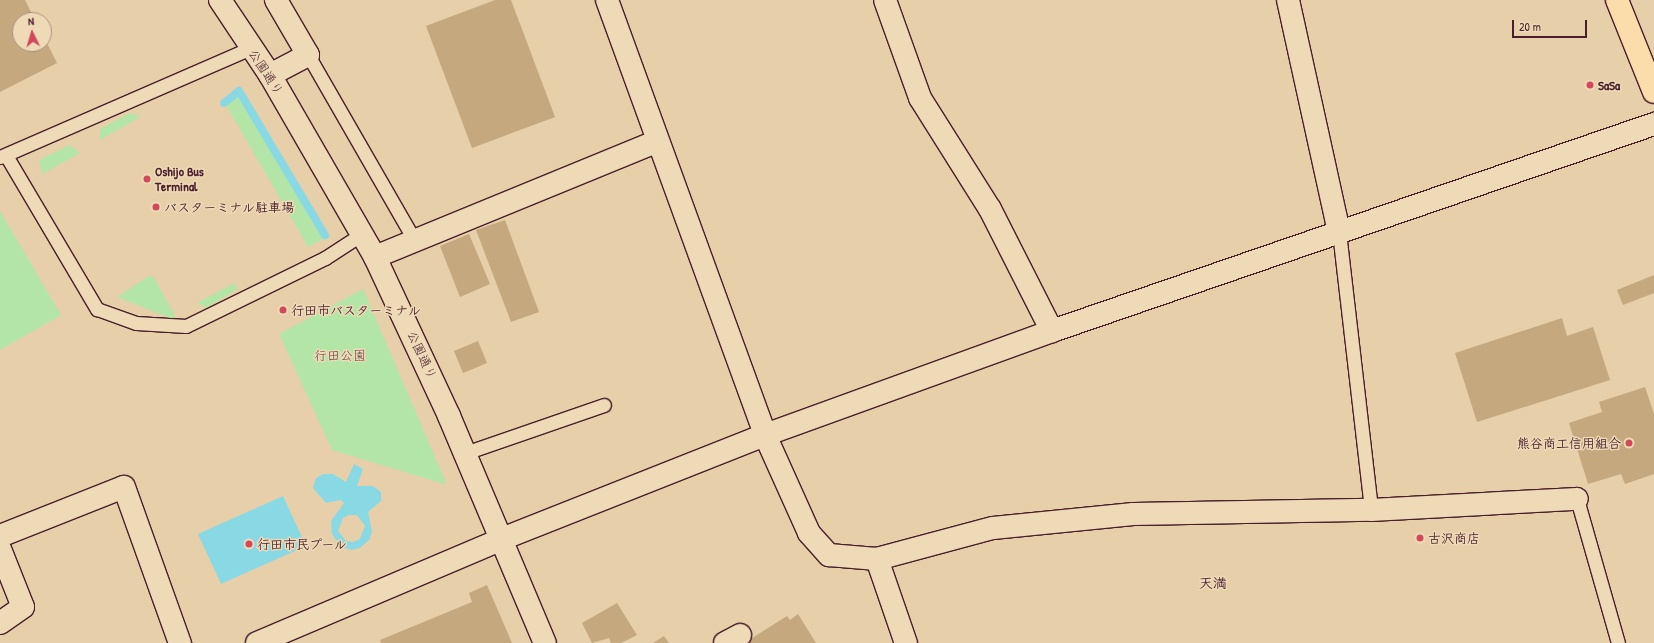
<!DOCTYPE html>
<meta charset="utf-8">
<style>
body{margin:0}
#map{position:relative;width:1654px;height:643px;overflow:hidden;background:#e6cfa9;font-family:"Patrick Hand","Klee One",sans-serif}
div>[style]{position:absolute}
.green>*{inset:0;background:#b3e6a6}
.water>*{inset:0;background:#89d9e4}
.stream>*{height:8px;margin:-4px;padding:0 4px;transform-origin:4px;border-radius:4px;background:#89d9e4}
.building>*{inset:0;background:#c5a87e}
.roads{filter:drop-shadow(1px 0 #4a1f2b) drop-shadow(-1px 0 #4a1f2b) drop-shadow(0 1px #4a1f2b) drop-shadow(0 -1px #4a1f2b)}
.service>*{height:13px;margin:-6.5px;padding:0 6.5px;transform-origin:6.5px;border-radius:6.5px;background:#efdab8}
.minor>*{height:22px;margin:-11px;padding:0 11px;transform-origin:11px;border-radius:11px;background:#efdab8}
.tertiary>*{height:22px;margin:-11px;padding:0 11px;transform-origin:11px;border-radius:11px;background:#efdab8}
.primary>*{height:22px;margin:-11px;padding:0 11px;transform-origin:11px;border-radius:11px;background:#fbddab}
.dots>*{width:11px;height:11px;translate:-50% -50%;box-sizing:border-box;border:2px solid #efdab8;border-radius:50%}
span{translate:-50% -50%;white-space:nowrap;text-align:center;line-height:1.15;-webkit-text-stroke:3px #efdab8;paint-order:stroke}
.street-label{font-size:13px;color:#4a1f2b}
.poi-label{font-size:13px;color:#4a1f2b;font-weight:700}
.left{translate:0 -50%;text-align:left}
.right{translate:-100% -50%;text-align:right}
.park-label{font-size:13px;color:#5a3d3d}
.neighbourhood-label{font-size:14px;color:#4a1f2b;font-weight:700}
.north{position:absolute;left:12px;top:12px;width:40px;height:40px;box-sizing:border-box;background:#efdab8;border:1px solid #ad8f80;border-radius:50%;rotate:355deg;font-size:11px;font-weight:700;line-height:16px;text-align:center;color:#4a1f2b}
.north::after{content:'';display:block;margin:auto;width:14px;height:18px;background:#d1495b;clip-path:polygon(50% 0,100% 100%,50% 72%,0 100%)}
.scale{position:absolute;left:1512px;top:20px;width:75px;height:18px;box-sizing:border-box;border:2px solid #4a1f2b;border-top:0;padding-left:5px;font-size:12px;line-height:14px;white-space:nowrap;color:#4a1f2b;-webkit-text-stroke:3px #efdab8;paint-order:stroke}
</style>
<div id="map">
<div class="green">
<i style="clip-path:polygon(239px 96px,323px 239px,308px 247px,226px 105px)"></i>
<i style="clip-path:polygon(130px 113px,140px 117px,100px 140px,100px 129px)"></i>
<i style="clip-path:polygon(69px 145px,80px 153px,42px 174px,39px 160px)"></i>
<i style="clip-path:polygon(0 211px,61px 315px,0 350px)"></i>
<i style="clip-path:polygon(149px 276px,153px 276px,175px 316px,173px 319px,117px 297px)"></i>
<i style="clip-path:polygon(234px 283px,238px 289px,206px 308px,197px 303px)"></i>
<i style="clip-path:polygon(363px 289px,447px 485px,332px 450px,279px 334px)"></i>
</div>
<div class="water">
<i style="clip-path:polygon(evenodd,354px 464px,363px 469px,357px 486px,373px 486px,381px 492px,381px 501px,368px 512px,372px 531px,370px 539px,360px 548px,351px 550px,340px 546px,332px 534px,331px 521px,344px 503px,341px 500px,326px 503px,313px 488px,316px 478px,323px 474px,333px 474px,346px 482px,354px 464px,349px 515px,357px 515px,365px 526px,360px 539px,353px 542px,346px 541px,338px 531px,343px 518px,349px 515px)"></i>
<i style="clip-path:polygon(283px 496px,306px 546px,221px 584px,198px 534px)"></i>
</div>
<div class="stream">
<i style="left:224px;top:103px;width:19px;rotate:-39deg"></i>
<i style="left:239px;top:91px;width:168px;rotate:59.2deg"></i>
</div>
<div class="building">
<i style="clip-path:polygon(0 0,25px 0,35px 20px,20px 20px,20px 44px,44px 44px,44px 37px,57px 63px,0 92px)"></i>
<i style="clip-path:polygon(495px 0,511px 0,555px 117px,472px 148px,426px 26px)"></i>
<i style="clip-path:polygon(505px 220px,539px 312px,511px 322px,476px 230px)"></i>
<i style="clip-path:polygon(469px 234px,490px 284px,460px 297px,440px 246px)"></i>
<i style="clip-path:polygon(1654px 275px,1654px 293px,1623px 305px,1617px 290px)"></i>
<i style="clip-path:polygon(1562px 318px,1567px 336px,1593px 327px,1610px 380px,1477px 422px,1455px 353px)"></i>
<i style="clip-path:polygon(478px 341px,487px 363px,463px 373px,454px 351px)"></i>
<i style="clip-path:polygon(1645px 387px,1654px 414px,1654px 474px,1625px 484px,1621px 474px,1588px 484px,1569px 423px,1602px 412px,1599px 402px)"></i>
<i style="clip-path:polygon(487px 585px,512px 643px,381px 643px,380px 640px,472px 602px,469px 593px)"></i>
<i style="clip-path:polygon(617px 603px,637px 635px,621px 643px,611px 643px,609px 638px,592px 643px,582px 623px)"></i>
<i style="clip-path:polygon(798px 614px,816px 643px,744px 643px,787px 616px,790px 620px)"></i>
<i style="clip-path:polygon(664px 636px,669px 643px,653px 643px)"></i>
</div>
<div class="roads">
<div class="service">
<i style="left:308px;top:55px;width:212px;rotate:60.1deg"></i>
<i style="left:0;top:157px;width:274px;rotate:-23.5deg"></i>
<i style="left:7px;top:157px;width:177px;rotate:59.4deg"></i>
<i style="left:97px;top:309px;width:41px;rotate:19.7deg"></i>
<i style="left:136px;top:323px;width:50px;rotate:3.4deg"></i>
<i style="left:186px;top:326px;width:155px;rotate:-26.1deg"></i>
<i style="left:325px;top:258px;width:44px;rotate:-33deg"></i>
<i style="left:1339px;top:232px;width:280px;rotate:83.4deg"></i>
<i style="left:465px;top:453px;width:147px;rotate:-19.1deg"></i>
<i style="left:1577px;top:499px;width:150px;rotate:74.1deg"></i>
</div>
<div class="minor">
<i style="left:607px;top:0;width:463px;rotate:70deg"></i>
<i style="left:765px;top:435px;width:107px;rotate:65.8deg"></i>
<i style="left:809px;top:533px;width:30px;rotate:48deg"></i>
<i style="left:829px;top:555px;width:48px;rotate:4.8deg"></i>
<i style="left:877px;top:559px;width:120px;rotate:-15deg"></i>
<i style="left:993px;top:528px;width:141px;rotate:-5.7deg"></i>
<i style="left:1133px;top:514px;width:238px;rotate:-1deg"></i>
<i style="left:1371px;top:510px;width:206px;rotate:-3.1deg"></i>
<i style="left:885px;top:0;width:104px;rotate:70.3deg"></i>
<i style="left:920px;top:98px;width:131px;rotate:57.8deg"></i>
<i style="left:990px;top:209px;width:137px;rotate:63.1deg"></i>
<i style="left:1288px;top:0;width:238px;rotate:77.6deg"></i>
<i style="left:270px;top:75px;width:43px;rotate:-27.8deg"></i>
<i style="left:308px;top:55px;width:64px;rotate:-120.2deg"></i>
<i style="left:375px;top:257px;width:304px;rotate:-22.3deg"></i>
<i style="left:0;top:536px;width:133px;rotate:-21.6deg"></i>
<i style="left:124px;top:487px;width:166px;rotate:70.3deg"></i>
<i style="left:0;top:549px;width:62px;rotate:68.4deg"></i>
<i style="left:23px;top:607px;width:28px;rotate:145deg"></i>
<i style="left:877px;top:559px;width:89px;rotate:71deg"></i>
<i style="left:725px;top:643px;width:17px;rotate:-28deg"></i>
</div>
<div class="tertiary">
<i style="left:220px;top:0;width:90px;rotate:56.3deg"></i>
<i style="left:270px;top:75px;width:210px;rotate:60deg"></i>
<i style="left:375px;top:257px;width:175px;rotate:65deg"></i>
<i style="left:449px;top:416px;width:246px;rotate:67.1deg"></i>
<i style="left:257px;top:643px;width:266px;rotate:-23deg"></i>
<i style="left:502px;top:539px;width:283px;rotate:-21.6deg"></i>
<i style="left:765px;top:435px;width:305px;rotate:-19.9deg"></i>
<i style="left:1052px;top:331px;width:637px;rotate:-18.98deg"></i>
</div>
<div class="primary">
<i style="left:1617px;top:0;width:99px;rotate:68.1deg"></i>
</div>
</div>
<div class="dots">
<i style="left:1590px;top:85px;background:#d1495b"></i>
<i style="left:147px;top:179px;background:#d1495b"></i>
<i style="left:156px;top:207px;background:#d1495b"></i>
<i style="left:283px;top:310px;background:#d1495b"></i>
<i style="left:1629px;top:443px;background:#d1495b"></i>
<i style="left:1420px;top:538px;background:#d1495b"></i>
<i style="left:249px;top:544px;background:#d1495b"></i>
</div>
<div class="street-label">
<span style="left:266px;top:72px;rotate:57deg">公園通り</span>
<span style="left:422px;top:355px;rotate:65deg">公園通り</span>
</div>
<div class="poi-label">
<span class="left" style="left:1598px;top:85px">SaSa</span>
<span class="left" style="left:155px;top:179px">Oshijo Bus<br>Terminal</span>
<span class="left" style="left:164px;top:207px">バスターミナル駐車場</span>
<span class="left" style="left:291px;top:310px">行田市バスターミナル</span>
<span class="right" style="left:1621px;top:443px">熊谷商工信用組合</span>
<span class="left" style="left:1428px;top:538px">古沢商店</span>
<span class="left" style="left:257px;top:544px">行田市民プール</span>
</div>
<div class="park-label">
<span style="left:340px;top:355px">行田公園</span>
</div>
<div class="neighbourhood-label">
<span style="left:1213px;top:583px">天満</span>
</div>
<div class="north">N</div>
<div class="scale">20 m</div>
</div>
